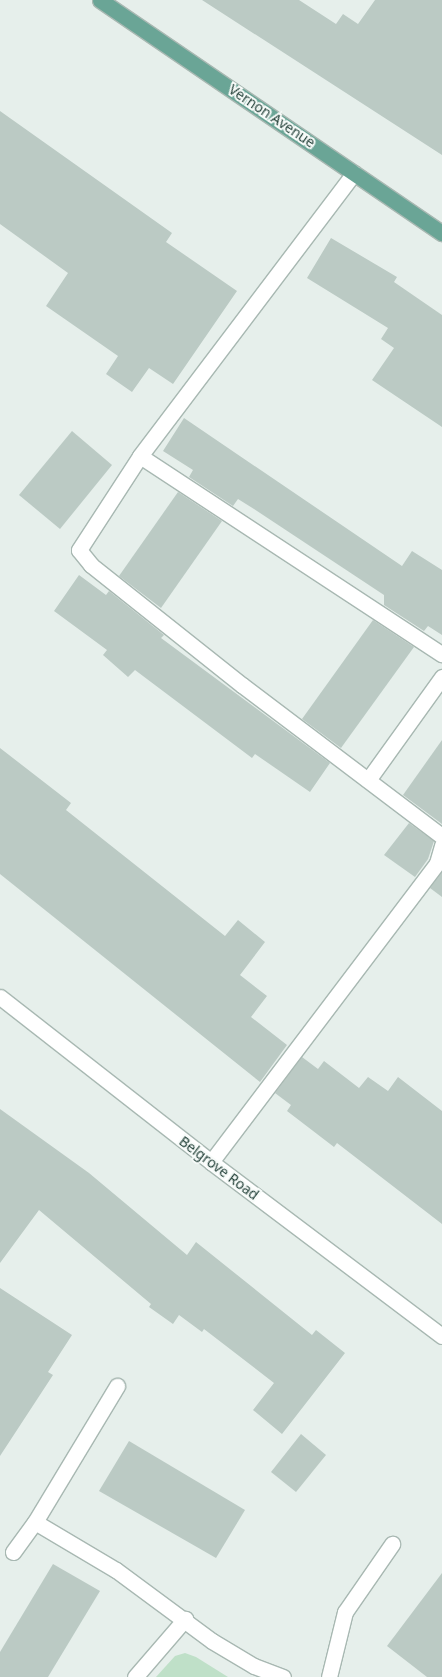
<!DOCTYPE html>
<style>
body{margin:0}
#map{position:relative;width:442px;height:1677px;overflow:hidden;background:#e6efeb;font-family:"Noto Sans",sans-serif}
div>[style]{position:absolute}
.green>*{inset:0;background:#bfe0c8}
.building>*{inset:0;background:#bbcac4}
.roads{filter:drop-shadow(1px 0 #a8b8b2) drop-shadow(-1px 0 #a8b8b2) drop-shadow(0 1px #a8b8b2) drop-shadow(0 -1px #a8b8b2)}
.minor>*{height:15px;margin:-7.5px;padding:0 7.5px;transform-origin:7.5px;border-radius:7.5px;background:#fff}
.major>*{height:15px;margin:-7.5px;padding:0 7.5px;transform-origin:7.5px;border-radius:7.5px;background:#6aa596}
span{translate:-50% -50%;white-space:nowrap;text-align:center;line-height:1.15;-webkit-text-stroke:4px #f7fbf9;paint-order:stroke}
.street-label{font-size:14px;color:#24423a}
</style>
<div id="map">
<div class="green">
<i style="clip-path:polygon(185px 1653px,196px 1657px,228px 1677px,156px 1677px,175px 1656px)"></i>
</div>
<div class="building">
<i style="clip-path:polygon(202px 0,299px 0,336px 24px,343px 14px,358px 24px,375px 0,442px 0,442px 155px)"></i>
<i style="clip-path:polygon(0 111px,172px 233px,166px 242px,237px 291px,173px 384px,149px 368px,132px 392px,106px 374px,118px 356px,46px 306px,68px 273px,0 224px)"></i>
<i style="clip-path:polygon(331px 238px,397px 277px,394px 282px,442px 315px,442px 427px,372px 380px,394px 348px,381px 339px,388px 328px,307px 278px)"></i>
<i style="clip-path:polygon(184px 418px,402px 566px,412px 551px,442px 570px,442px 635px,428px 626px,424px 631px,384px 605px,384px 595px,254px 509px,238px 499px,233px 506px,189px 477px,193px 470px,163px 451px)"></i>
<i style="clip-path:polygon(72px 431px,112px 465px,60px 529px,19px 495px)"></i>
<i style="clip-path:polygon(178px 492px,222px 521px,161px 608px,119px 576px)"></i>
<i style="clip-path:polygon(79px 575px,106px 595px,109px 591px,164px 635px,161px 638px,330px 763px,310px 792px,255px 754px,252px 758px,135px 670px,128px 677px,103px 655px,107px 650px,54px 611px)"></i>
<i style="clip-path:polygon(373px 620px,414px 647px,341px 748px,302px 719px)"></i>
<i style="clip-path:polygon(442px 740px,442px 824px,403px 795px)"></i>
<i style="clip-path:polygon(0 748px,71px 803px,66px 810px,225px 936px,238px 920px,265px 942px,240px 975px,267px 996px,251px 1017px,287px 1045px,260px 1082px,0 874px)"></i>
<i style="clip-path:polygon(409px 823px,434px 841px,428px 859px,415px 877px,384px 855px)"></i>
<i style="clip-path:polygon(442px 872px,442px 897px,430px 888px)"></i>
<i style="clip-path:polygon(302px 1057px,318px 1069px,324px 1061px,359px 1088px,368px 1077px,388px 1091px,398px 1077px,442px 1111px,442px 1224px,337px 1143px,334px 1147px,287px 1111px,291px 1105px,275px 1093px)"></i>
<i style="clip-path:polygon(0 1109px,89px 1173px,187px 1255px,196px 1242px,312px 1335px,316px 1330px,345px 1353px,282px 1434px,253px 1410px,274px 1383px,204px 1329px,202px 1332px,179px 1315px,173px 1324px,149px 1307px,151px 1304px,39px 1210px,0 1263px)"></i>
<i style="clip-path:polygon(0 1288px,72px 1335px,48px 1372px,53px 1375px,0 1456px)"></i>
<i style="clip-path:polygon(301px 1434px,326px 1455px,296px 1492px,271px 1472px)"></i>
<i style="clip-path:polygon(129px 1441px,245px 1510px,216px 1558px,99px 1491px)"></i>
<i style="clip-path:polygon(53px 1564px,100px 1591px,48px 1677px,0 1677px,0 1652px)"></i>
<i style="clip-path:polygon(442px 1573px,442px 1677px,427px 1677px,387px 1646px)"></i>
</div>
<div class="roads">
<div class="minor">
<i style="left:354px;top:173px;width:355px;rotate:127.1deg"></i>
<i style="left:140px;top:456px;width:112px;rotate:123deg"></i>
<i style="left:79px;top:550px;width:19px;rotate:51deg"></i>
<i style="left:91px;top:565px;width:193px;rotate:38.5deg"></i>
<i style="left:242px;top:685px;width:251px;rotate:37.1deg"></i>
<i style="left:140px;top:456px;width:361px;rotate:33.3deg"></i>
<i style="left:368px;top:780px;width:127px;rotate:-54.3deg"></i>
<i style="left:0;top:997px;width:268px;rotate:38deg"></i>
<i style="left:211px;top:1162px;width:289px;rotate:37deg"></i>
<i style="left:211px;top:1162px;width:375px;rotate:-52.9deg"></i>
<i style="left:437px;top:863px;width:19px;rotate:-74deg"></i>
<i style="left:35px;top:1522px;width:94px;rotate:30.7deg"></i>
<i style="left:116px;top:1570px;width:119px;rotate:36.5deg"></i>
<i style="left:212px;top:1641px;width:49px;rotate:30.8deg"></i>
<i style="left:254px;top:1666px;width:31px;rotate:21deg"></i>
<i style="left:13px;top:1552px;width:37px;rotate:-54deg"></i>
<i style="left:35px;top:1522px;width:159px;rotate:-58.9deg"></i>
<i style="left:135px;top:1677px;width:77px;rotate:-49.2deg"></i>
<i style="left:329px;top:1677px;width:67px;rotate:-76.2deg"></i>
<i style="left:345px;top:1612px;width:83px;rotate:-55.3deg"></i>
</div>
<div class="major">
<i style="left:100px;top:0;width:414px;rotate:34.3deg"></i>
</div>
</div>
<div class="street-label">
<span style="left:272px;top:116px;rotate:34deg">Vernon Avenue</span>
<span style="left:219px;top:1168px;rotate:37deg">Belgrove Road</span>
</div>
</div>
